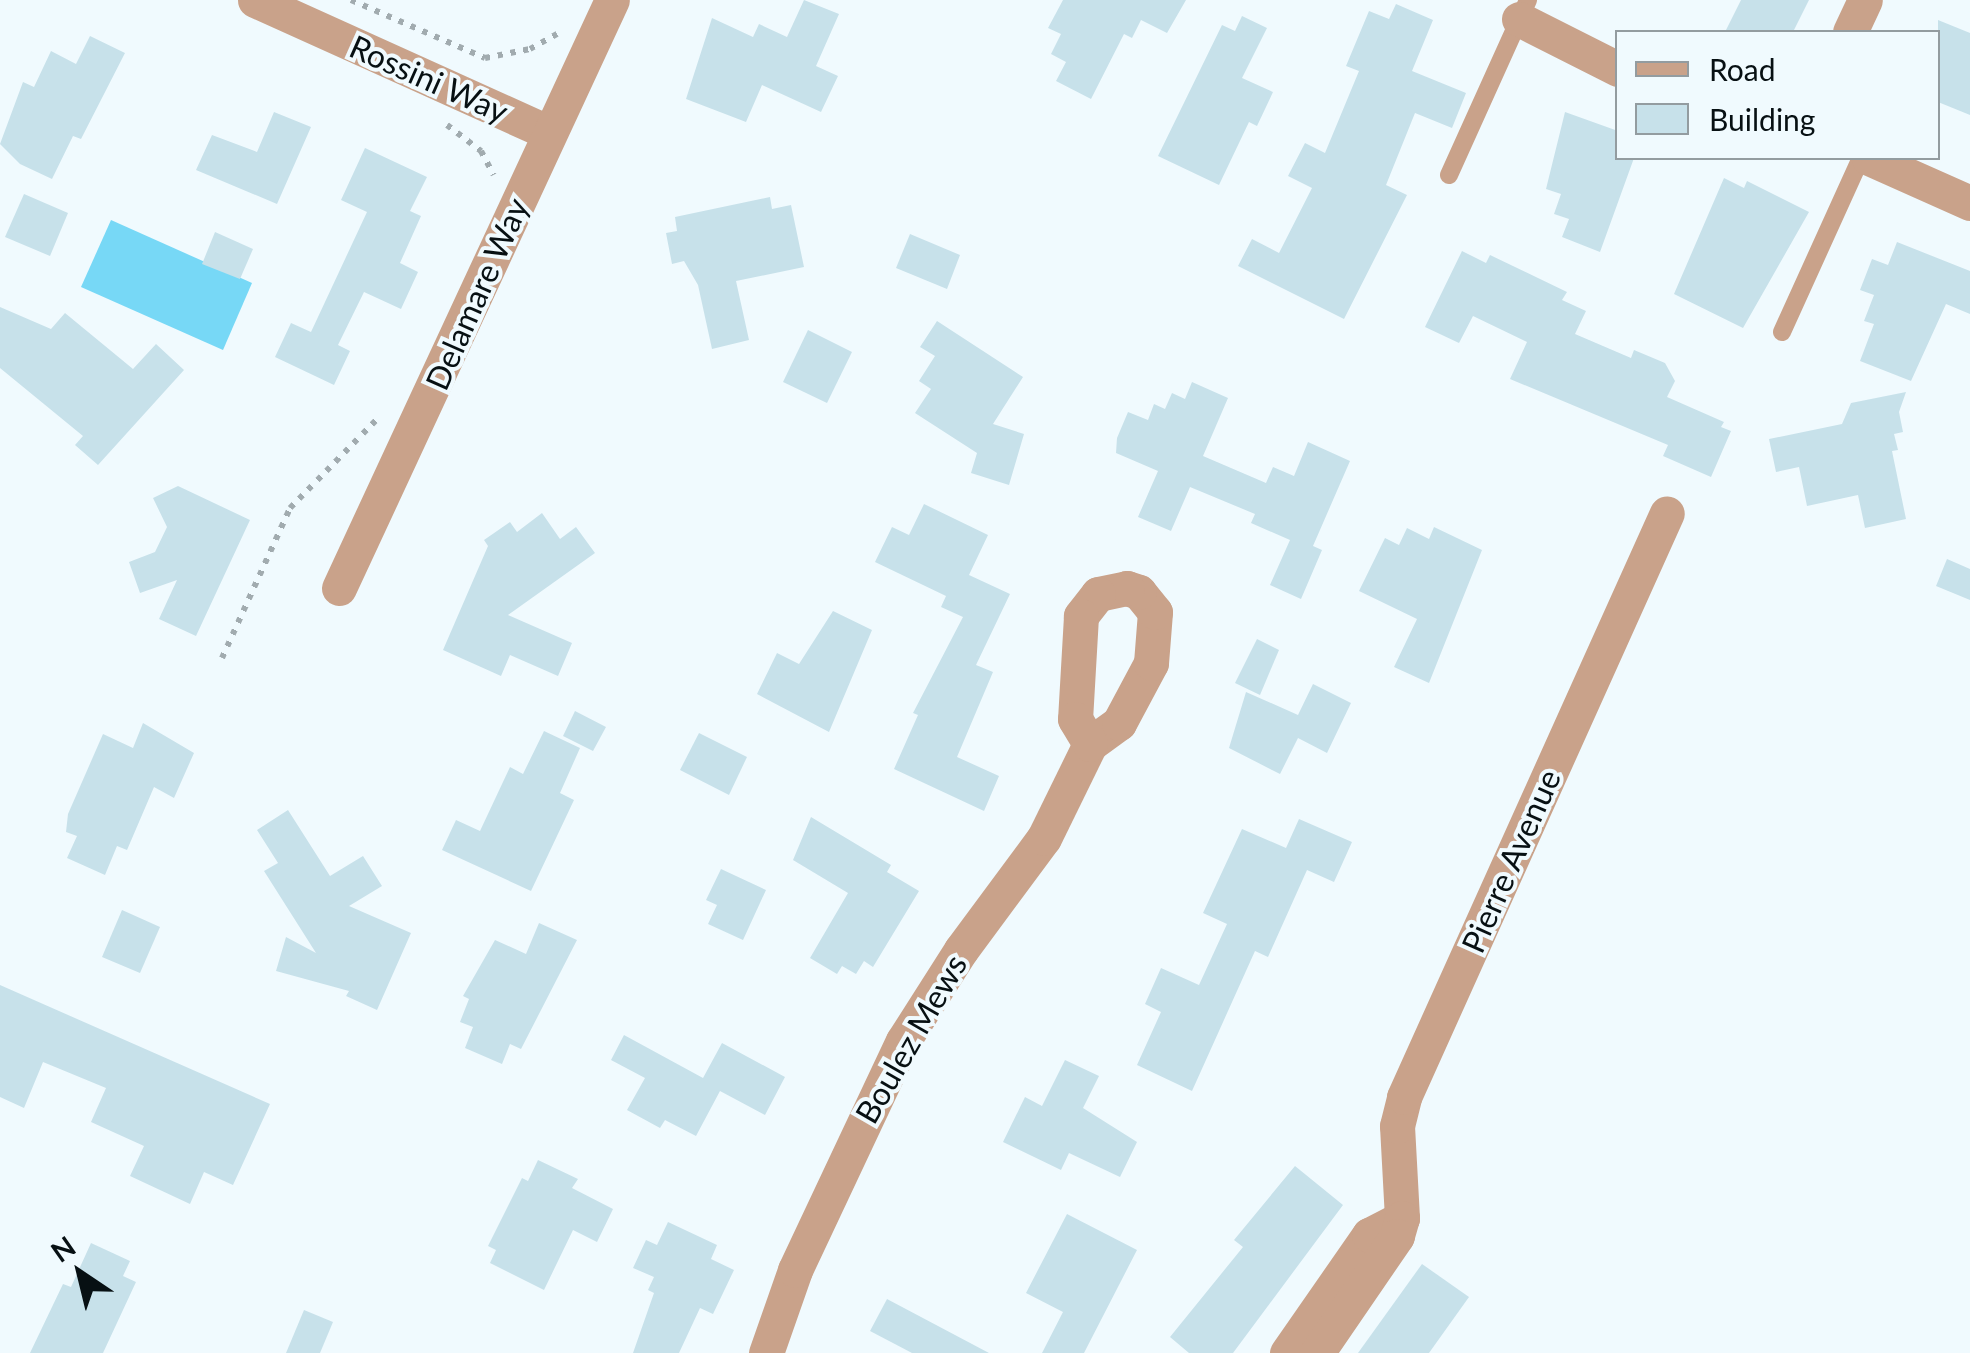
<!DOCTYPE html>
<style>
body{margin:0}
#map{position:relative;width:1970px;height:1353px;overflow:hidden;background:#f0fafe;font-family:Lato,sans-serif}
div>[style]{position:absolute}
.green>*{inset:0;background:#77d8f6}
.building>*{inset:0;background:#c7e1ea}
.path>*{height:6px;margin-top:-3px;transform-origin:0;background:repeating-linear-gradient(90deg,#a1abaf 0 5px,transparent 0 13px)}
.lane>*{height:18px;margin:-9px;padding:0 9px;transform-origin:9px;border-radius:9px;background:#c9a28a}
.street>*{height:35px;margin:-17.5px;padding:0 17.5px;transform-origin:17.5px;border-radius:17.5px;background:#c9a28a}
span{translate:-50% -50%;white-space:nowrap;text-align:center;line-height:1.15;-webkit-text-stroke:8px #f0fafe;paint-order:stroke}
.street-label{font-size:32px;color:#071013}
.legend{position:absolute;left:1615px;top:30px;width:325px;height:130px;box-sizing:border-box;background:#f0fafe;border:2px solid #939ca0;margin:0;padding:12px 18px;list-style:none;font-size:30px;color:#071013}
.legend li{display:flex;align-items:center;gap:20px;height:50px}
.legend b{width:50px;border:2px solid #939ca0}
.north{position:absolute;left:30px;top:1223px;width:100px;height:100px;-webkit-text-stroke:8px #f0fafe;paint-order:stroke;rotate:325deg;font-size:28px;font-weight:700;line-height:40px;text-align:center;color:#071013}
.north::after{content:'';display:block;margin:auto;width:35px;height:45px;background:#071013;clip-path:polygon(50% 0,100% 100%,50% 72%,0 100%)}
</style>
<div id="map">
<div class="green">
<i style="clip-path:polygon(111px 220px,252px 283px,223px 350px,81px 287px)"></i>
</div>
<div class="building">
<i style="clip-path:polygon(804px 0,839px 14px,816px 66px,838px 76px,821px 112px,762px 85px,746px 122px,686px 99px,712px 18px,753px 37px,759px 24px,787px 37px)"></i>
<i style="clip-path:polygon(1063px 0,1186px 0,1167px 33px,1141px 20px,1132px 38px,1124px 34px,1091px 99px,1056px 81px,1066px 62px,1051px 54px,1061px 34px,1048px 28px)"></i>
<i style="clip-path:polygon(1741px 0,1809px 0,1793px 32px,1725px 32px)"></i>
<i style="clip-path:polygon(1396px 4px,1433px 20px,1412px 71px,1466px 93px,1452px 128px,1415px 113px,1386px 185px,1407px 195px,1344px 319px,1238px 266px,1252px 239px,1279px 253px,1312px 188px,1288px 176px,1305px 143px,1325px 153px,1359px 71px,1346px 66px,1369px 11px,1389px 19px)"></i>
<i style="clip-path:polygon(1242px 16px,1267px 28px,1242px 78px,1273px 92px,1257px 126px,1249px 122px,1219px 185px,1158px 156px,1222px 25px,1235px 31px)"></i>
<i style="clip-path:polygon(1938px 20px,1970px 33px,1970px 115px,1938px 102px)"></i>
<i style="clip-path:polygon(90px 36px,125px 53px,81px 139px,73px 136px,52px 179px,20px 164px,0 144px,23px 82px,34px 87px,51px 51px,76px 64px)"></i>
<i style="clip-path:polygon(274px 112px,311px 127px,277px 204px,196px 170px,212px 135px,257px 152px)"></i>
<i style="clip-path:polygon(1565px 112px,1618px 131px,1618px 158px,1634px 158px,1600px 252px,1562px 237px,1569px 219px,1554px 214px,1561px 194px,1546px 189px)"></i>
<i style="clip-path:polygon(365px 148px,427px 177px,410px 211px,421px 216px,400px 263px,418px 272px,401px 309px,364px 292px,338px 345px,350px 351px,334px 385px,275px 357px,291px 323px,311px 332px,367px 212px,341px 200px)"></i>
<i style="clip-path:polygon(1724px 178px,1744px 188px,1747px 181px,1809px 212px,1743px 328px,1674px 294px)"></i>
<i style="clip-path:polygon(24px 194px,68px 213px,50px 256px,5px 237px)"></i>
<i style="clip-path:polygon(770px 197px,772px 209px,791px 205px,804px 267px,736px 281px,749px 340px,712px 349px,698px 285px,684px 261px,672px 264px,666px 233px,677px 231px,675px 217px)"></i>
<i style="clip-path:polygon(215px 232px,253px 249px,240px 279px,202px 264px)"></i>
<i style="clip-path:polygon(910px 234px,960px 255px,947px 289px,896px 268px)"></i>
<i style="clip-path:polygon(1897px 242px,1970px 271px,1970px 314px,1946px 304px,1911px 381px,1860px 361px,1874px 324px,1864px 321px,1874px 295px,1860px 290px,1872px 259px,1888px 265px)"></i>
<i style="clip-path:polygon(1462px 251px,1486px 263px,1490px 255px,1567px 292px,1562px 300px,1586px 311px,1575px 334px,1631px 358px,1634px 350px,1665px 363px,1675px 381px,1667px 397px,1724px 422px,1721px 427px,1731px 431px,1711px 477px,1663px 456px,1668px 445px,1510px 379px,1527px 342px,1473px 316px,1459px 343px,1425px 327px)"></i>
<i style="clip-path:polygon(0 307px,51px 329px,65px 313px,133px 369px,156px 344px,184px 370px,98px 465px,75px 445px,83px 436px,0 368px)"></i>
<i style="clip-path:polygon(937px 321px,1023px 377px,993px 424px,1024px 434px,1009px 485px,971px 473px,977px 453px,915px 413px,931px 389px,919px 381px,935px 356px,920px 347px)"></i>
<i style="clip-path:polygon(808px 330px,852px 352px,827px 403px,783px 382px)"></i>
<i style="clip-path:polygon(1192px 382px,1228px 398px,1203px 456px,1266px 483px,1273px 467px,1294px 476px,1308px 442px,1350px 461px,1313px 546px,1322px 550px,1301px 599px,1270px 585px,1290px 540px,1251px 523px,1255px 514px,1190px 487px,1171px 531px,1138px 517px,1158px 471px,1116px 453px,1117px 438px,1128px 412px,1148px 420px,1154px 404px,1165px 409px,1172px 393px,1185px 399px)"></i>
<i style="clip-path:polygon(1906px 392px,1899px 412px,1903px 432px,1894px 434px,1898px 450px,1892px 451px,1906px 519px,1865px 528px,1858px 495px,1807px 506px,1799px 467px,1776px 472px,1769px 439px,1842px 424px,1851px 403px)"></i>
<i style="clip-path:polygon(178px 486px,250px 520px,196px 636px,159px 619px,177px 580px,140px 593px,129px 562px,155px 552px,167px 527px,153px 498px)"></i>
<i style="clip-path:polygon(924px 504px,988px 535px,969px 575px,1010px 594px,976px 665px,993px 672px,957px 757px,999px 776px,984px 811px,894px 769px,918px 715px,913px 713px,963px 617px,941px 607px,946px 596px,875px 562px,892px 527px,909px 535px)"></i>
<i style="clip-path:polygon(542px 513px,560px 539px,576px 527px,595px 553px,508px 615px,572px 643px,558px 676px,510px 655px,501px 676px,443px 650px,488px 546px,484px 540px,510px 522px,517px 532px)"></i>
<i style="clip-path:polygon(1434px 527px,1482px 550px,1429px 683px,1394px 667px,1417px 619px,1359px 591px,1385px 538px,1399px 545px,1407px 528px,1429px 539px)"></i>
<i style="clip-path:polygon(1947px 559px,1970px 569px,1970px 600px,1936px 586px)"></i>
<i style="clip-path:polygon(833px 611px,872px 630px,829px 732px,757px 694px,777px 653px,799px 664px)"></i>
<i style="clip-path:polygon(1257px 639px,1279px 650px,1260px 695px,1235px 683px)"></i>
<i style="clip-path:polygon(1313px 684px,1351px 703px,1327px 753px,1298px 738px,1280px 774px,1229px 748px,1246px 692px,1298px 715px)"></i>
<i style="clip-path:polygon(575px 711px,606px 727px,593px 751px,563px 736px)"></i>
<i style="clip-path:polygon(143px 723px,194px 753px,174px 798px,154px 787px,127px 850px,117px 846px,105px 875px,67px 858px,77px 836px,66px 832px,68px 814px,103px 734px,133px 748px)"></i>
<i style="clip-path:polygon(544px 731px,580px 748px,560px 793px,574px 800px,531px 891px,442px 850px,456px 820px,480px 831px,510px 767px,523px 774px)"></i>
<i style="clip-path:polygon(699px 733px,747px 757px,729px 795px,680px 770px)"></i>
<i style="clip-path:polygon(288px 810px,330px 876px,363px 856px,382px 886px,349px 906px,411px 933px,377px 1010px,346px 996px,349px 991px,276px 971px,286px 937px,316px 953px,264px 871px,278px 863px,257px 830px)"></i>
<i style="clip-path:polygon(811px 817px,891px 865px,887px 872px,919px 891px,873px 967px,864px 961px,856px 974px,842px 966px,837px 974px,810px 958px,848px 893px,793px 860px)"></i>
<i style="clip-path:polygon(1299px 819px,1352px 842px,1334px 882px,1307px 870px,1268px 957px,1255px 951px,1192px 1091px,1137px 1065px,1161px 1012px,1145px 1004px,1161px 968px,1199px 985px,1227px 924px,1203px 913px,1242px 829px,1286px 848px)"></i>
<i style="clip-path:polygon(721px 869px,766px 890px,743px 940px,708px 924px,717px 905px,706px 900px)"></i>
<i style="clip-path:polygon(122px 910px,160px 927px,140px 973px,102px 957px)"></i>
<i style="clip-path:polygon(539px 923px,577px 940px,521px 1049px,510px 1044px,502px 1064px,465px 1048px,473px 1027px,460px 1022px,469px 999px,463px 996px,495px 940px,526px 954px)"></i>
<i style="clip-path:polygon(0 985px,270px 1104px,233px 1185px,204px 1172px,190px 1204px,130px 1176px,144px 1146px,91px 1122px,106px 1088px,43px 1062px,24px 1108px,0 1097px)"></i>
<i style="clip-path:polygon(624px 1035px,703px 1078px,722px 1043px,785px 1077px,765px 1115px,720px 1091px,696px 1136px,665px 1120px,660px 1128px,627px 1110px,645px 1078px,611px 1060px)"></i>
<i style="clip-path:polygon(1065px 1060px,1099px 1076px,1083px 1108px,1137px 1142px,1120px 1177px,1069px 1153px,1061px 1170px,1003px 1142px,1025px 1097px,1042px 1106px)"></i>
<i style="clip-path:polygon(538px 1160px,578px 1179px,572px 1188px,613px 1209px,597px 1242px,573px 1230px,544px 1290px,490px 1263px,496px 1250px,488px 1246px,522px 1178px,528px 1181px)"></i>
<i style="clip-path:polygon(1295px 1166px,1343px 1205px,1233px 1353px,1189px 1353px,1170px 1337px,1243px 1247px,1234px 1240px)"></i>
<i style="clip-path:polygon(1067px 1214px,1137px 1250px,1084px 1353px,1042px 1353px,1063px 1312px,1026px 1293px)"></i>
<i style="clip-path:polygon(668px 1222px,717px 1245px,711px 1259px,734px 1270px,713px 1314px,700px 1308px,679px 1353px,633px 1353px,654px 1293px,648px 1290px,654px 1277px,633px 1268px,646px 1240px,657px 1245px)"></i>
<i style="clip-path:polygon(91px 1243px,130px 1261px,123px 1276px,136px 1282px,103px 1353px,30px 1353px,63px 1284px,71px 1287px)"></i>
<i style="clip-path:polygon(1422px 1264px,1469px 1297px,1429px 1353px,1358px 1353px)"></i>
<i style="clip-path:polygon(887px 1299px,989px 1353px,912px 1353px,870px 1331px)"></i>
<i style="clip-path:polygon(304px 1310px,333px 1322px,320px 1353px,286px 1353px)"></i>
</div>
<div class="path">
<i style="left:351px;top:0;width:146px;rotate:23.4deg"></i>
<i style="left:485px;top:58px;width:46px;rotate:-11.3deg"></i>
<i style="left:530px;top:49px;width:31px;rotate:-29deg"></i>
<i style="left:447px;top:125px;width:43px;rotate:37.4deg"></i>
<i style="left:481px;top:151px;width:27px;rotate:62deg"></i>
<i style="left:222px;top:658px;width:165px;rotate:-65.6deg"></i>
<i style="left:290px;top:508px;width:129px;rotate:-45.6deg"></i>
</div>
<div class="lane">
<i style="left:1449px;top:175px;width:192px;rotate:-65.7deg"></i>
<i style="left:1782px;top:332px;width:191px;rotate:-65.6deg"></i>
</div>
<div class="street">
<i style="left:255px;top:0;width:323px;rotate:24.3deg"></i>
<i style="left:1519px;top:19px;width:111px;rotate:26.8deg"></i>
<i style="left:1850px;top:32px;width:35px;rotate:-65deg"></i>
<i style="left:1869px;top:158px;width:111px;rotate:24deg"></i>
<i style="left:339px;top:588px;width:648px;rotate:-65.1deg"></i>
<i style="left:1402px;top:1218px;width:92px;rotate:-93.1deg"></i>
<i style="left:1397px;top:1126px;width:30px;rotate:-76deg"></i>
<i style="left:1404px;top:1097px;width:640px;rotate:-65.76deg"></i>
<i style="left:766px;top:1353px;width:88px;rotate:-70.7deg"></i>
<i style="left:795px;top:1270px;width:253px;rotate:-64.8deg"></i>
<i style="left:903px;top:1041px;width:108px;rotate:-57.5deg"></i>
<i style="left:961px;top:950px;width:139px;rotate:-53.5deg"></i>
<i style="left:1044px;top:838px;width:105px;rotate:-63.9deg"></i>
<i style="left:1090px;top:744px;width:36px;rotate:-36deg"></i>
<i style="left:1119px;top:723px;width:68px;rotate:-61.9deg"></i>
<i style="left:1151px;top:663px;width:51px;rotate:-85.5deg"></i>
<i style="left:1155px;top:612px;width:26px;rotate:-129deg"></i>
<i style="left:1139px;top:592px;width:13px;rotate:-162deg"></i>
<i style="left:1127px;top:588px;width:30px;rotate:168deg"></i>
<i style="left:1098px;top:594px;width:28px;rotate:128deg"></i>
<i style="left:1081px;top:616px;width:103px;rotate:93.3deg"></i>
<i style="left:1075px;top:719px;width:29px;rotate:59deg"></i>
<i style="left:1287px;top:1353px;width:144px;rotate:-55.2deg"></i>
<i style="left:1369px;top:1235px;width:37px;rotate:-27deg"></i>
<i style="left:1402px;top:1218px;width:19px;rotate:106deg"></i>
<i style="left:1397px;top:1236px;width:142px;rotate:124.4deg"></i>
</div>
<div class="street-label">
<span style="left:429px;top:79px;rotate:24deg">Rossini Way</span>
<span style="left:477px;top:294px;rotate:-66deg">Delamare Way</span>
<span style="left:1511px;top:861px;rotate:-66deg">Pierre Avenue</span>
<span style="left:911px;top:1039px;rotate:-60deg">Boulez Mews</span>
</div>
<ul class="legend">
<li><b style="height:12px;background:#c9a28a"></b>Road</li>
<li><b style="height:28px;background:#c7e1ea"></b>Building</li>
</ul>
<div class="north">N</div>
</div>
